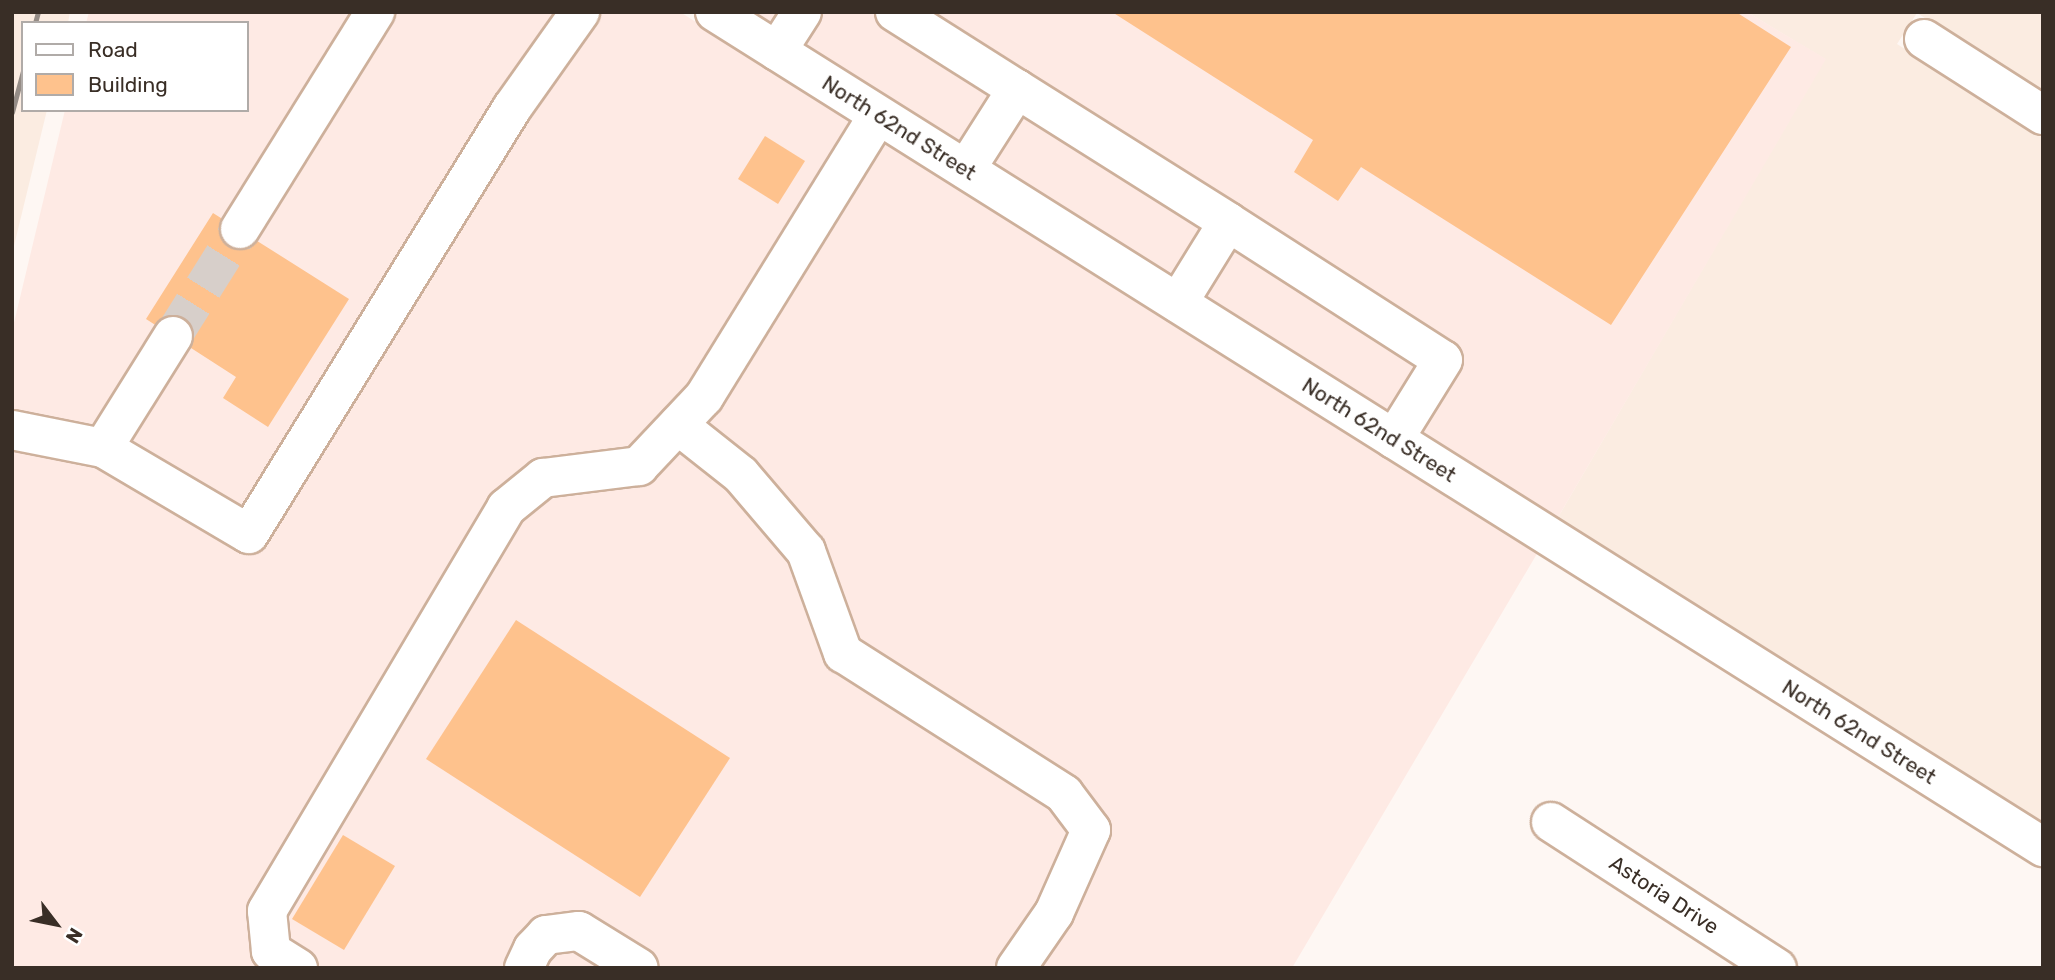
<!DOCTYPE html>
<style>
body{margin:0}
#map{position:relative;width:2055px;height:980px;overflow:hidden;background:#fef7f3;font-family:Rubik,sans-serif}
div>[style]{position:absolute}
.built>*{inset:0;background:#fbece1}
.industrial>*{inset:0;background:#feeae4}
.building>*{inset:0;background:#fec28d}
.minor-tunnel>*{height:38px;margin-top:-19px;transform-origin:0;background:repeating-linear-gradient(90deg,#d7cfca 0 38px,transparent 0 57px)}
.roads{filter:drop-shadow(2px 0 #cdb09b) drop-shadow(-2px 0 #cdb09b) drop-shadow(0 2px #cdb09b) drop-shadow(0 -2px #cdb09b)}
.minor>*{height:38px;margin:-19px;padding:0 19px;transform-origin:19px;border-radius:19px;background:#fff}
.rail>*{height:5px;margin:-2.5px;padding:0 2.5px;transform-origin:2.5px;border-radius:2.5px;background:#958c86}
span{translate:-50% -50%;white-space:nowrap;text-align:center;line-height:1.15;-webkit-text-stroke:5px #fff;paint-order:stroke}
.street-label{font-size:21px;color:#392e26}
.frame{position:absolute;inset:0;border:14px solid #392e26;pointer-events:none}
.legend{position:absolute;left:21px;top:21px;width:228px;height:91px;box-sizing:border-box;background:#fff;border:2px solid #b0aba8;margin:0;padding:9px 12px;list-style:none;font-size:21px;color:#392e26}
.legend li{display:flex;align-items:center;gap:14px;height:35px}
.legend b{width:35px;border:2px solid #b0aba8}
.north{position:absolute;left:21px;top:889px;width:70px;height:70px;-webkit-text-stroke:5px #fff;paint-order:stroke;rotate:122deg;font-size:19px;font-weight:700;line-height:28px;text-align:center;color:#392e26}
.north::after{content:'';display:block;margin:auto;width:24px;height:32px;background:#392e26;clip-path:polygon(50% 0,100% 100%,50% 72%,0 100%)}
</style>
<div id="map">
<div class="built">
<i style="clip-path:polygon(12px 12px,70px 12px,68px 23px,23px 23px,23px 110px,47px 110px,12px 254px)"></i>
<i style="clip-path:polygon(1747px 12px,2043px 12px,2043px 93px,1917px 13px,1897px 44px,2043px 137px,2043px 825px,1557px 519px,1825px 59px)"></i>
</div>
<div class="industrial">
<i style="clip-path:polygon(89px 12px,680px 12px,1538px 552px,1292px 968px,12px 968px,12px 331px,65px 110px,247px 110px,247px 23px,86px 23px)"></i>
<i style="clip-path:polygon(750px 12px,1747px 12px,1826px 59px,1557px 519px)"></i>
</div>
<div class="building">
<i style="clip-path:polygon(1112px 12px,1736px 12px,1791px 47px,1611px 325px,1361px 167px,1338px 201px,1294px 172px,1313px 140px)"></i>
<i style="clip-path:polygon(765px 136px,805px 161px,778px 204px,738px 179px)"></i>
<i style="clip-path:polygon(213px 213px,349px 299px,268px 427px,223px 398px,236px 377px,146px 319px)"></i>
<i style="clip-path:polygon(516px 620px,730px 758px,640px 897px,426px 759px)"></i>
<i style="clip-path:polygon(343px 835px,395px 866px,344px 950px,292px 919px)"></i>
</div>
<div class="minor-tunnel">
<i style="left:173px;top:336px;width:126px;rotate:-57.9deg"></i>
</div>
<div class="roads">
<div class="minor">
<i style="left:715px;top:12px;width:1569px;rotate:32.16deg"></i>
<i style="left:895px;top:12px;width:144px;rotate:32.3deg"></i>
<i style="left:1017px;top:89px;width:95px;rotate:122.5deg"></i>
<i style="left:1924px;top:39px;width:141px;rotate:32.6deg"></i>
<i style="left:777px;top:51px;width:46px;rotate:-57.3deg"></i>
<i style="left:1017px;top:89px;width:249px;rotate:32.2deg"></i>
<i style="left:1228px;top:222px;width:95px;rotate:121.7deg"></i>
<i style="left:1228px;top:222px;width:255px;rotate:32.7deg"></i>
<i style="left:1443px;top:360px;width:93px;rotate:121.8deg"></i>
<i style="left:240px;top:229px;width:256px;rotate:-58.1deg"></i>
<i style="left:678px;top:425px;width:80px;rotate:38.4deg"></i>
<i style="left:741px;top:475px;width:100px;rotate:49.5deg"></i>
<i style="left:806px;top:551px;width:109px;rotate:70.1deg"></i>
<i style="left:843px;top:653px;width:262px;rotate:32.5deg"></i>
<i style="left:1064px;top:794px;width:45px;rotate:53.1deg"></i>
<i style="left:1091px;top:830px;width:91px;rotate:114deg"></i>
<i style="left:1054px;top:913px;width:67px;rotate:124.6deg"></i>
<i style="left:12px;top:430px;width:93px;rotate:11.2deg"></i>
<i style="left:103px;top:448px;width:132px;rotate:-58deg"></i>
<i style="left:103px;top:448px;width:169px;rotate:30.5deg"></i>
<i style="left:249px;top:534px;width:501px;rotate:-58.31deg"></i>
<i style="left:512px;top:108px;width:118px;rotate:-54.7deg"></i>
<i style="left:1551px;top:822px;width:269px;rotate:32.9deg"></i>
<i style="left:298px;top:968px;width:32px;rotate:-148deg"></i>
<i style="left:271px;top:951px;width:40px;rotate:-95.7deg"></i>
<i style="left:267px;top:911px;width:469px;rotate:-59.3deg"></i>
<i style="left:506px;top:508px;width:48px;rotate:-39deg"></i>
<i style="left:543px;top:478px;width:97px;rotate:-7.1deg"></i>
<i style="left:639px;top:466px;width:95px;rotate:-46.7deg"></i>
<i style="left:704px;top:397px;width:331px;rotate:-58.3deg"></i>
<i style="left:524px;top:968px;width:21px;rotate:-65deg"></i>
<i style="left:533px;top:949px;width:19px;rotate:-47deg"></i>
<i style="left:546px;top:935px;width:33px;rotate:-7deg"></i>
<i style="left:579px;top:931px;width:70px;rotate:31.7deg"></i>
</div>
</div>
<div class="rail">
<i style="left:35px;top:23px;width:11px;rotate:-75deg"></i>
<i style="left:12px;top:112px;width:42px;rotate:-75deg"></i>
</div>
<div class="street-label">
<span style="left:899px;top:128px;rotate:32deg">North 62nd Street</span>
<span style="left:1379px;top:430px;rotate:32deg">North 62nd Street</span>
<span style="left:1859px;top:732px;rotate:32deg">North 62nd Street</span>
<span style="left:1664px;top:895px;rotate:33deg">Astoria Drive</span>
</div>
<div class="frame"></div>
<ul class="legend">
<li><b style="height:9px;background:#fff"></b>Road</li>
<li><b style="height:19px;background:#fec28d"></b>Building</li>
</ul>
<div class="north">N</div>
</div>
